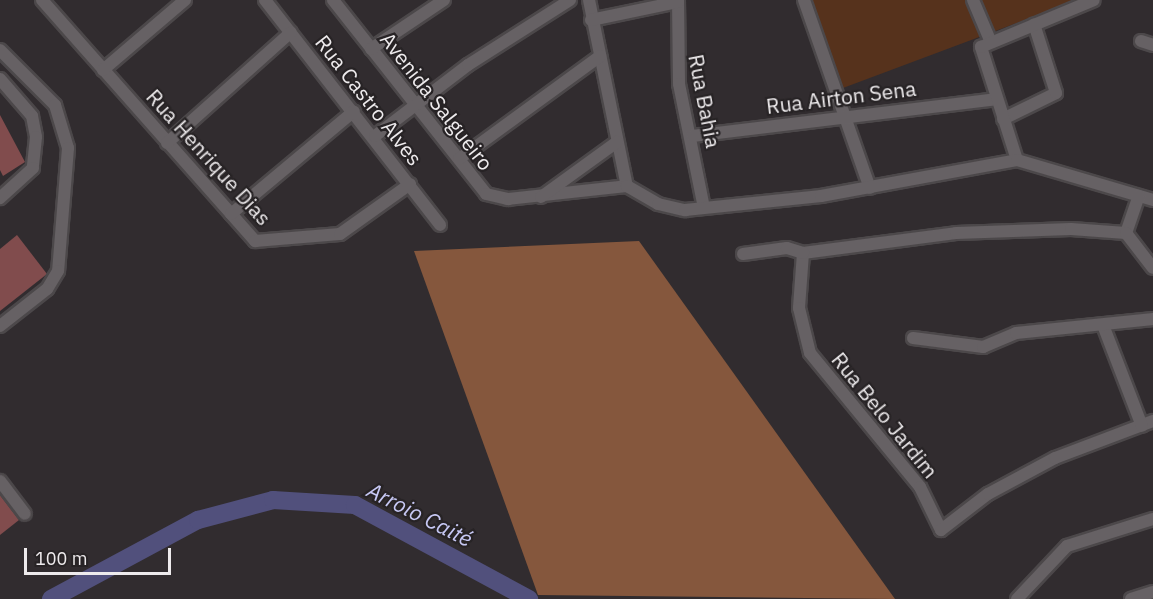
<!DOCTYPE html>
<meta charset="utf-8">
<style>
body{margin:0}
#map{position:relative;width:1153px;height:599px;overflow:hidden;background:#312c2f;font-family:"IBM Plex Sans",sans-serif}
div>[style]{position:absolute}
.green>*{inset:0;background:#56321c}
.forest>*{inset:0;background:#85573d}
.river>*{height:18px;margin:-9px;padding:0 9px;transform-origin:9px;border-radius:9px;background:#51507c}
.building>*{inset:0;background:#814c4d}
.roads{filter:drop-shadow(2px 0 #4c484a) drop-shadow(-2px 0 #4c484a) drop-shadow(0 2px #4c484a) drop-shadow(0 -2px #4c484a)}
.minor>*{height:12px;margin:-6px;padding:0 6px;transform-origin:6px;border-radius:6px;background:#666164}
span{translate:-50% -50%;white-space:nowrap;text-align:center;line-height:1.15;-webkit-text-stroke:4.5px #272325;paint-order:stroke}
.street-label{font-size:21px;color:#eeebed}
.water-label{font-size:22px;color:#c7c8f4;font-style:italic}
.scale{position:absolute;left:24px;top:548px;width:147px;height:27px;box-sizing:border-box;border:3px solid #eeebed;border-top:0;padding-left:8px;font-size:18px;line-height:21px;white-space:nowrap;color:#eeebed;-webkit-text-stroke:4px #272325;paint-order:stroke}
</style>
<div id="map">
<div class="green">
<i style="clip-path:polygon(810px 0,1078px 0,843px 88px)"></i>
</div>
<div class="forest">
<i style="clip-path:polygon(639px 241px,895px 599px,538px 595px,414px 251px)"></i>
</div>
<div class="river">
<i style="left:51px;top:599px;width:167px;rotate:-28.3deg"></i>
<i style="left:198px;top:520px;width:78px;rotate:-14.9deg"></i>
<i style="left:273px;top:500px;width:82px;rotate:3.5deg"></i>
<i style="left:355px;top:505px;width:198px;rotate:28.4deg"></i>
</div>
<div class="building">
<i style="clip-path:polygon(0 115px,25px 162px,3px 176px,0 170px)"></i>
<i style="clip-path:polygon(17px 235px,47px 274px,0 311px,0 249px)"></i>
<i style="clip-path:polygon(0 495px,19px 520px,0 535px)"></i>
</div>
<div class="roads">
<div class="minor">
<i style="left:42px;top:0;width:322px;rotate:48.5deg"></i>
<i style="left:255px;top:241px;width:85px;rotate:-4.7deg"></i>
<i style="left:340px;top:234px;width:86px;rotate:-35.5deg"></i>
<i style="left:265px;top:0;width:285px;rotate:52.1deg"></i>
<i style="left:333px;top:0;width:247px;rotate:51.7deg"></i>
<i style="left:486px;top:194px;width:23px;rotate:13deg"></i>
<i style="left:508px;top:199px;width:120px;rotate:-6.2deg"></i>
<i style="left:589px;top:0;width:190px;rotate:78.5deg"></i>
<i style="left:678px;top:0;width:84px;rotate:89.3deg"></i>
<i style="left:679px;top:84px;width:126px;rotate:78.6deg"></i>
<i style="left:804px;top:0;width:199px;rotate:70.7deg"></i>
<i style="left:973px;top:0;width:43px;rotate:67deg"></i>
<i style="left:591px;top:20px;width:89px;rotate:-11.7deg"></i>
<i style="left:1141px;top:41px;width:13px;rotate:18deg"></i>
<i style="left:371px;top:49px;width:88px;rotate:-33.9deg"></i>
<i style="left:0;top:50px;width:78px;rotate:45deg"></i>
<i style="left:55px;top:105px;width:45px;rotate:73.2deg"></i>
<i style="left:68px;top:148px;width:123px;rotate:94.6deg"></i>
<i style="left:58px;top:271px;width:21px;rotate:121deg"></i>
<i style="left:47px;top:289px;width:60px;rotate:141.8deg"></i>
<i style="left:103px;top:70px;width:108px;rotate:-40.5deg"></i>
<i style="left:0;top:79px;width:49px;rotate:49.1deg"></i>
<i style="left:32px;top:116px;width:21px;rotate:79deg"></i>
<i style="left:36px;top:137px;width:31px;rotate:96deg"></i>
<i style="left:33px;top:168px;width:45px;rotate:137.7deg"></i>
<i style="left:1003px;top:119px;width:59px;rotate:-26.1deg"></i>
<i style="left:1056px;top:93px;width:72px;rotate:-107.7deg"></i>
<i style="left:375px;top:136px;width:117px;rotate:-37.4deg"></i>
<i style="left:468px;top:65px;width:121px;rotate:-32.5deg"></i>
<i style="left:692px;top:136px;width:306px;rotate:-6.9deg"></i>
<i style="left:167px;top:143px;width:166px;rotate:-41.8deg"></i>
<i style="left:459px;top:159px;width:175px;rotate:-36.1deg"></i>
<i style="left:1017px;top:160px;width:119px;rotate:-107.7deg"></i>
<i style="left:981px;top:47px;width:122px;rotate:-22.6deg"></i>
<i style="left:627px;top:186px;width:36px;rotate:30deg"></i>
<i style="left:658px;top:204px;width:28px;rotate:13deg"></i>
<i style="left:685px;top:210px;width:137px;rotate:-5.9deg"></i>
<i style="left:821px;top:196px;width:199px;rotate:-10.4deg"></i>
<i style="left:1017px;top:160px;width:142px;rotate:16.4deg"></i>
<i style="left:541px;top:197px;width:94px;rotate:-35.9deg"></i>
<i style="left:231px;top:214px;width:160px;rotate:-39.9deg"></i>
<i style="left:1126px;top:233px;width:39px;rotate:-71deg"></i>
<i style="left:803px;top:253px;width:55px;rotate:94.2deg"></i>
<i style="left:799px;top:308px;width:46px;rotate:76.3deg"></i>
<i style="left:810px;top:353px;width:173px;rotate:50.6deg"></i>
<i style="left:920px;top:487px;width:48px;rotate:64deg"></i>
<i style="left:941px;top:530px;width:59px;rotate:-37.5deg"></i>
<i style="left:988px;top:494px;width:76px;rotate:-28.2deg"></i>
<i style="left:1055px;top:458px;width:105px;rotate:-20.7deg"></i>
<i style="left:803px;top:253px;width:154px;rotate:-7.4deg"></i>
<i style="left:956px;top:233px;width:115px;rotate:-2deg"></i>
<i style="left:1071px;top:229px;width:55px;rotate:4.2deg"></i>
<i style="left:1126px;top:233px;width:44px;rotate:52.4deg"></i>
<i style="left:743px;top:254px;width:44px;rotate:-7.8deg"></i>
<i style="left:787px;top:248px;width:17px;rotate:17deg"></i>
<i style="left:1103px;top:325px;width:108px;rotate:68.9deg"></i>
<i style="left:913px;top:338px;width:71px;rotate:7.3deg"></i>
<i style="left:983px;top:347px;width:36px;rotate:-23deg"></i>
<i style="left:1016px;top:333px;width:138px;rotate:-5.8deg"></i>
<i style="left:0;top:481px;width:41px;rotate:52.9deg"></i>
<i style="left:1017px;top:599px;width:73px;rotate:-46.7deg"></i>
<i style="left:1067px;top:546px;width:90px;rotate:-17.4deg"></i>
<i style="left:1131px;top:599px;width:23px;rotate:-18deg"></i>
</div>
</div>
<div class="street-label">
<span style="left:841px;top:97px;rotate:-7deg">Rua Airton Sena</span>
<span style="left:369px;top:100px;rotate:52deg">Rua Castro Alves</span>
<span style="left:437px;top:101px;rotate:52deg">Avenida Salgueiro</span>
<span style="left:705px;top:101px;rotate:79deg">Rua Bahia</span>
<span style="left:209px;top:157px;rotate:48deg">Rua Henrique Dias</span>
<span style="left:885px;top:415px;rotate:51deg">Rua Belo Jardim</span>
</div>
<div class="water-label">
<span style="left:420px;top:514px;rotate:27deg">Arroio Caité</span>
</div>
<div class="scale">100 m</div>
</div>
